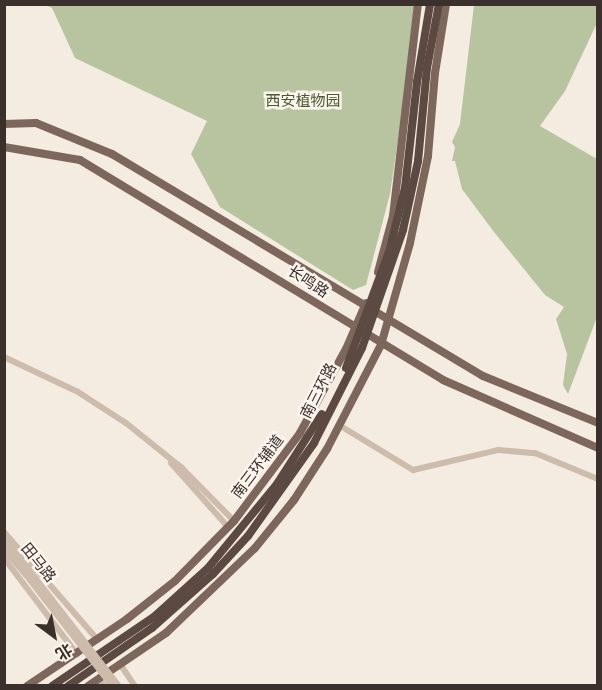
<!DOCTYPE html>
<meta charset="utf-8">
<style>
body{margin:0}
#map{position:relative;width:602px;height:690px;overflow:hidden;background:#f4ebe1;font-family:Rubik,"Noto Sans SC",sans-serif}
div>[style]{position:absolute}
.green>*{inset:0;background:#b8c4a0}
.minor>*{height:6px;margin:-3px;padding:0 3px;transform-origin:3px;border-radius:3px;background:#cdbbac}
.major>*{height:8px;margin:-4px;padding:0 4px;transform-origin:4px;border-radius:4px;background:#7d675c}
.highway>*{height:8px;margin:-4px;padding:0 4px;transform-origin:4px;border-radius:4px;background:#5c4a42}
.minor-bridge>*{height:6px;margin:-3px;padding:0 3px;transform-origin:3px;border-radius:3px;background:#cdbbac}
.highway-bridge>*{height:8px;margin:-4px;padding:0 4px;transform-origin:4px;border-radius:4px;background:#5c4a42}
span{translate:-50% -50%;white-space:nowrap;text-align:center;line-height:1.15;-webkit-text-stroke:5px #fbf5ee;paint-order:stroke}
.park-label{font-size:15px;color:#4a5a2e}
.street-label{font-size:15px;color:#3b302b}
.frame{position:absolute;inset:0;border:6px solid #3b302b;pointer-events:none}
.north{position:absolute;left:24px;top:606px;width:60px;height:60px;-webkit-text-stroke:4px #fbf5ee;paint-order:stroke;rotate:148deg;font-size:16px;font-weight:700;line-height:24px;text-align:center;color:#3b302b}
.north::after{content:'';display:block;margin:auto;width:21px;height:27px;background:#3b302b;clip-path:polygon(50% 0,100% 100%,50% 72%,0 100%)}
</style>
<div id="map">
<div class="green">
<i style="clip-path:polygon(45px 5px,418px 5px,390px 194px,366px 285px,353px 290px,220px 207px,191px 154px,207px 121px,75px 58px,52px 8px)"></i>
<i style="clip-path:polygon(474px 5px,597px 5px,597px 23px,565px 91px,540px 126px,597px 159px,597px 317px,568px 394px,563px 385px,567px 354px,556px 319px,564px 307px,545px 295px,494px 232px,462px 189px,455px 161px,452px 161px,455px 147px,452px 142px,460px 124px)"></i>
</div>
<div class="minor">
<i style="left:4px;top:357px;width:82px;rotate:25.3deg"></i>
<i style="left:78px;top:392px;width:57px;rotate:32.9deg"></i>
<i style="left:126px;top:423px;width:72px;rotate:38.8deg"></i>
<i style="left:182px;top:468px;width:74px;rotate:45.5deg"></i>
<i style="left:339px;top:425px;width:87px;rotate:31.3deg"></i>
<i style="left:413px;top:470px;width:87px;rotate:-13.2deg"></i>
<i style="left:498px;top:450px;width:37px;rotate:5deg"></i>
<i style="left:535px;top:453px;width:68px;rotate:22.4deg"></i>
<i style="left:171px;top:463px;width:86px;rotate:48.3deg"></i>
<i style="left:4px;top:532px;width:143px;rotate:49deg"></i>
<i style="left:4px;top:540px;width:40px;rotate:50deg"></i>
<i style="left:4px;top:549px;width:34px;rotate:50deg"></i>
<i style="left:4px;top:558px;width:121px;rotate:52.8deg"></i>
<i style="left:120px;top:664px;width:27px;rotate:56deg"></i>
<i style="left:98px;top:679px;width:10px;rotate:45deg"></i>
</div>
<div class="major">
<i style="left:4px;top:124px;width:32px;rotate:-2deg"></i>
<i style="left:36px;top:123px;width:82px;rotate:22.2deg"></i>
<i style="left:112px;top:154px;width:432px;rotate:30.9deg"></i>
<i style="left:483px;top:376px;width:124px;rotate:22.2deg"></i>
<i style="left:4px;top:147px;width:77px;rotate:9.7deg"></i>
<i style="left:80px;top:160px;width:424px;rotate:31.2deg"></i>
<i style="left:443px;top:380px;width:169px;rotate:23.7deg"></i>
<i style="left:378px;top:272px;width:58px;rotate:-75deg"></i>
<i style="left:393px;top:216px;width:213px;rotate:-83.3deg"></i>
<i style="left:27px;top:686px;width:120px;rotate:-33.8deg"></i>
<i style="left:127px;top:619px;width:61px;rotate:-38.4deg"></i>
<i style="left:175px;top:581px;width:84px;rotate:-45.5deg"></i>
<i style="left:234px;top:521px;width:110px;rotate:-53.1deg"></i>
<i style="left:300px;top:433px;width:96px;rotate:-61.3deg"></i>
<i style="left:346px;top:349px;width:50px;rotate:-66.5deg"></i>
<i style="left:88px;top:686px;width:94px;rotate:-34.2deg"></i>
<i style="left:166px;top:633px;width:123px;rotate:-43.7deg"></i>
<i style="left:255px;top:548px;width:62px;rotate:-50.9deg"></i>
<i style="left:294px;top:500px;width:61px;rotate:-57.1deg"></i>
<i style="left:327px;top:449px;width:117px;rotate:-62.6deg"></i>
<i style="left:381px;top:345px;width:106px;rotate:-74.1deg"></i>
<i style="left:410px;top:243px;width:89px;rotate:-78.3deg"></i>
<i style="left:428px;top:156px;width:83px;rotate:-85.2deg"></i>
<i style="left:435px;top:73px;width:70px;rotate:-80.9deg"></i>
</div>
<div class="highway">
<i style="left:427px;top:68px;width:65px;rotate:-79.4deg"></i>
<i style="left:417px;top:82px;width:79px;rotate:-80.5deg"></i>
<i style="left:52px;top:686px;width:125px;rotate:-34.2deg"></i>
<i style="left:155px;top:616px;width:72px;rotate:-42.2deg"></i>
<i style="left:68px;top:686px;width:102px;rotate:-34.6deg"></i>
<i style="left:152px;top:628px;width:81px;rotate:-41.5deg"></i>
</div>
<div class="minor-bridge">
<i style="left:30px;top:571px;width:145px;rotate:52.3deg"></i>
<i style="left:26px;top:575px;width:140px;rotate:52.2deg"></i>
</div>
<div class="highway-bridge">
<i style="left:346px;top:368px;width:124px;rotate:-69.7deg"></i>
<i style="left:389px;top:252px;width:66px;rotate:-76deg"></i>
<i style="left:405px;top:188px;width:107px;rotate:-83.5deg"></i>
<i style="left:208px;top:568px;width:109px;rotate:-50.6deg"></i>
<i style="left:277px;top:484px;width:83px;rotate:-57.3deg"></i>
<i style="left:213px;top:574px;width:52px;rotate:-47.4deg"></i>
<i style="left:248px;top:536px;width:114px;rotate:-54.6deg"></i>
<i style="left:314px;top:443px;width:106px;rotate:-63.2deg"></i>
<i style="left:362px;top:348px;width:125px;rotate:-70.8deg"></i>
<i style="left:403px;top:230px;width:71px;rotate:-77.7deg"></i>
<i style="left:418px;top:161px;width:93px;rotate:-84.5deg"></i>
</div>
<div class="park-label">
<span style="left:303px;top:102px">西安植物园</span>
</div>
<div class="street-label">
<span style="left:308px;top:282px;rotate:33deg">长鸣路</span>
<span style="left:319px;top:391px;rotate:-63deg">南三环路</span>
<span style="left:258px;top:467px;rotate:-53deg">南三环辅道</span>
<span style="left:38px;top:563px;rotate:51deg">田马路</span>
</div>
<div class="frame"></div>
<div class="north">北</div>
</div>
